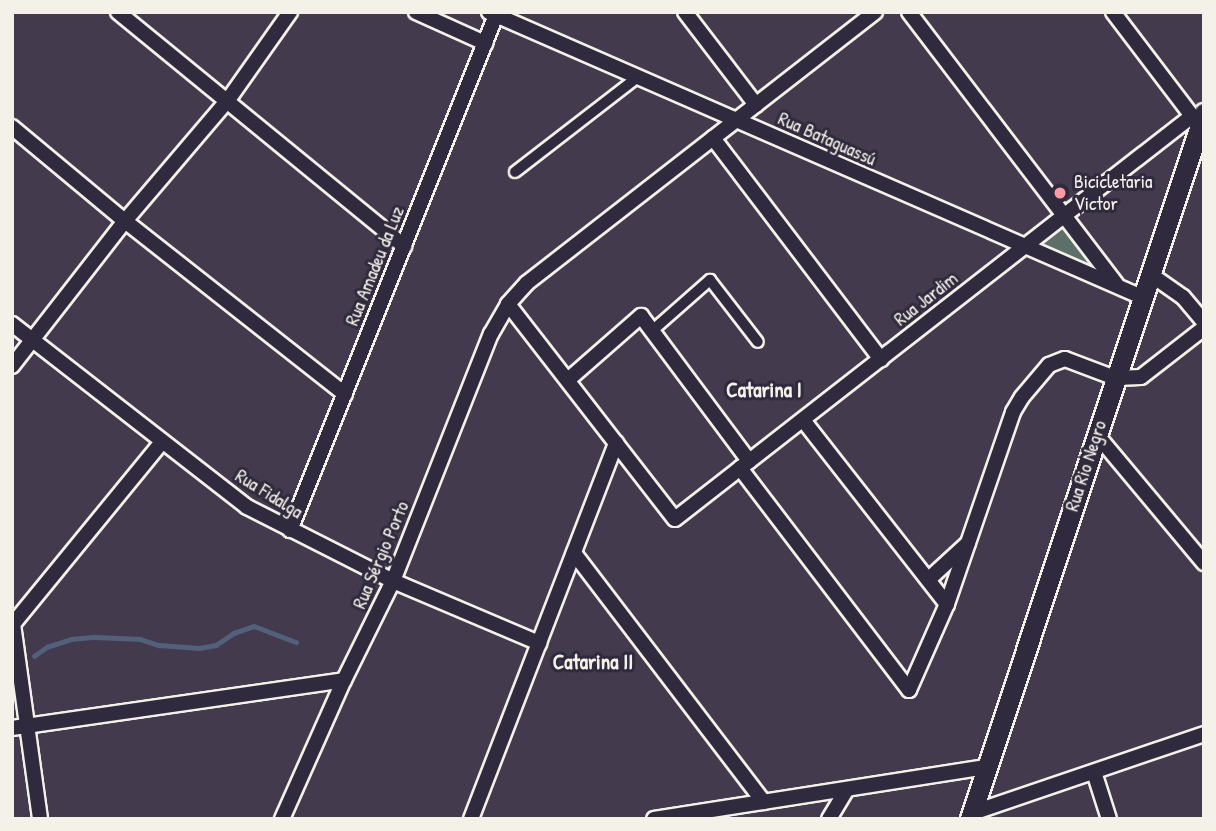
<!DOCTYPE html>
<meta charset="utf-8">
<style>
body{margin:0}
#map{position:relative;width:1216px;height:831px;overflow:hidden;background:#443a4e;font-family:"Patrick Hand",sans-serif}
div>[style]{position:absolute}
.green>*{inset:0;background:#5c6f68}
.stream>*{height:4.5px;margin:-2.25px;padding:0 2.25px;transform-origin:2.25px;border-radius:2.25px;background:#52607b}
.roads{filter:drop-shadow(2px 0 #f4f1e8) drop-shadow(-2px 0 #f4f1e8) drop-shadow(0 2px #f4f1e8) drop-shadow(0 -2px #f4f1e8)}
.pedestrian>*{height:10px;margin:-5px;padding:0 5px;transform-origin:5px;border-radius:5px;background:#2f2a3d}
.minor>*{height:14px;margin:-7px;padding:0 7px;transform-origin:7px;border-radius:7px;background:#2f2a3d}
.secondary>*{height:19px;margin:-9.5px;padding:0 9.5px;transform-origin:9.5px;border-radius:9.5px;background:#2f2a3d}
.dots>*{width:19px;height:19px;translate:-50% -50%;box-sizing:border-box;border:4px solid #2f2a3d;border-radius:50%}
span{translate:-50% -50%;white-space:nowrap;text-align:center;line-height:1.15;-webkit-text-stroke:6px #2f2a3d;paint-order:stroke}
.street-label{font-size:19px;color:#f4f1e8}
.poi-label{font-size:19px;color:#f4f1e8}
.left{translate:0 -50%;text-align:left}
.neighbourhood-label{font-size:21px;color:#f4f1e8;font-weight:700}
.frame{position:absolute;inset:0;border:14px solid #f4f1e8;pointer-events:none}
</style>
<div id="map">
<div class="green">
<i style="clip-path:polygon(1065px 223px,1107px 278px,1034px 247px)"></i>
</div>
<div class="stream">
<i style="left:34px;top:656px;width:16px;rotate:-35deg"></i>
<i style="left:47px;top:647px;width:25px;rotate:-18deg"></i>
<i style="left:71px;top:639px;width:24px;rotate:-5deg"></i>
<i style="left:95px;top:637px;width:45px;rotate:2.5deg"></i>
<i style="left:140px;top:639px;width:20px;rotate:18deg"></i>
<i style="left:159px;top:645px;width:40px;rotate:4.3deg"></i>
<i style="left:199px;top:648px;width:17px;rotate:-10deg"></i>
<i style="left:216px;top:645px;width:22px;rotate:-34deg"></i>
<i style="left:234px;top:633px;width:21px;rotate:-19deg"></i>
<i style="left:254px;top:626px;width:45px;rotate:20.9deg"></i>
</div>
<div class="roads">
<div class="pedestrian">
<i style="left:515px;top:172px;width:155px;rotate:-37.7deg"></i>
<i style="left:653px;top:330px;width:76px;rotate:-41.3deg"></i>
<i style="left:710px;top:280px;width:78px;rotate:52.3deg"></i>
</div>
<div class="minor">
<i style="left:118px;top:12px;width:370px;rotate:39.3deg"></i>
<i style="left:416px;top:12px;width:76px;rotate:24.2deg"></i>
<i style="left:489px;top:12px;width:712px;rotate:23.58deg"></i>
<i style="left:685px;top:12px;width:117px;rotate:52.6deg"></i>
<i style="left:909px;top:12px;width:342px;rotate:52.7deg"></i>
<i style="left:1113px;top:12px;width:131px;rotate:52.8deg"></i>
<i style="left:12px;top:127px;width:147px;rotate:39.8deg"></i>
<i style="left:125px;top:221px;width:280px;rotate:38.2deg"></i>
<i style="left:713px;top:138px;width:278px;rotate:52.8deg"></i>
<i style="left:1150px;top:274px;width:40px;rotate:34.9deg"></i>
<i style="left:1183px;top:297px;width:33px;rotate:50deg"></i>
<i style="left:508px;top:304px;width:272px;rotate:52.2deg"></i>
<i style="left:675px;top:519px;width:656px;rotate:-37.94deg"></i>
<i style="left:12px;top:324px;width:298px;rotate:37.9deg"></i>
<i style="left:247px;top:507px;width:164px;rotate:26.9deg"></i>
<i style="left:393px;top:581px;width:159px;rotate:23deg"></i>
<i style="left:12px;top:366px;width:184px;rotate:-52.1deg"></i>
<i style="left:125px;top:221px;width:159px;rotate:-49.6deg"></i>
<i style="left:228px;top:100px;width:108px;rotate:-54.8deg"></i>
<i style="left:569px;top:379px;width:96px;rotate:-41.2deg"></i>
<i style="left:641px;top:316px;width:181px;rotate:53.3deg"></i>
<i style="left:803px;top:420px;width:234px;rotate:52deg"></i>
<i style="left:1097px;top:435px;width:167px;rotate:50.1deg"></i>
<i style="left:740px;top:468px;width:279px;rotate:52.7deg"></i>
<i style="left:909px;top:690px;width:94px;rotate:-66.2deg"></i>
<i style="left:947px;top:604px;width:203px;rotate:-71deg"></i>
<i style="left:1013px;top:412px;width:17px;rotate:-59deg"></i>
<i style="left:1022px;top:397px;width:42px;rotate:-49.8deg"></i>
<i style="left:1049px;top:365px;width:17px;rotate:-21deg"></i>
<i style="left:1065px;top:359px;width:53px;rotate:20.8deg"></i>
<i style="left:1115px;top:378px;width:26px;rotate:-2deg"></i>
<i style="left:1141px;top:377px;width:80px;rotate:-37.9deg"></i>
<i style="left:290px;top:530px;width:555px;rotate:-68.2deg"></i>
<i style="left:574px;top:553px;width:313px;rotate:52.7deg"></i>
<i style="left:929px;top:579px;width:53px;rotate:-42.7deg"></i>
<i style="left:13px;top:624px;width:235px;rotate:-50.7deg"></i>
<i style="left:13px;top:624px;width:197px;rotate:82.1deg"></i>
<i style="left:12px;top:728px;width:335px;rotate:-8.2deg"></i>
<i style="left:1094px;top:772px;width:49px;rotate:72.3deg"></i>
<i style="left:972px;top:813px;width:245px;rotate:-18.8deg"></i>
<i style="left:282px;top:819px;width:152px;rotate:-66deg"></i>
<i style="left:344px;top:680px;width:110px;rotate:-63.7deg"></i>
<i style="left:393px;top:581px;width:266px;rotate:-68.4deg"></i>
<i style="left:491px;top:334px;width:34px;rotate:-60deg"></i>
<i style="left:508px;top:304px;width:28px;rotate:-48deg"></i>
<i style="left:527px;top:283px;width:441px;rotate:-37.9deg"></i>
<i style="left:471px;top:819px;width:403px;rotate:-68.9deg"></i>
<i style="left:654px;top:819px;width:336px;rotate:-8.9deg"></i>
<i style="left:829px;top:819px;width:35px;rotate:-59deg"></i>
</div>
<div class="secondary">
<i style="left:970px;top:819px;width:744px;rotate:-71.66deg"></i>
</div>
</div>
<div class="dots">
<i style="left:1060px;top:193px;background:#ff9aa2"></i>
</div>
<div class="street-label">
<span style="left:827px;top:139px;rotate:24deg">Rua Bataguassú</span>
<span style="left:375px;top:266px;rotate:-68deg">Rua Amadeu da Luz</span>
<span style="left:926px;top:299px;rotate:-38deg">Rua Jardim</span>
<span style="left:1086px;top:466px;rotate:-72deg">Rua Rio Negro</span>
<span style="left:269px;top:494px;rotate:32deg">Rua Fidalga</span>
<span style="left:381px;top:555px;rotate:-67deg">Rua Sérgio Porto</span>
</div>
<div class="poi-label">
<span class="left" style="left:1074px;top:193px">Bicicletaria<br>Victor</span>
</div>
<div class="neighbourhood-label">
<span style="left:764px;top:390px">Catarina I</span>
<span style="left:593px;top:662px">Catarina II</span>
</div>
<div class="frame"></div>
</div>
